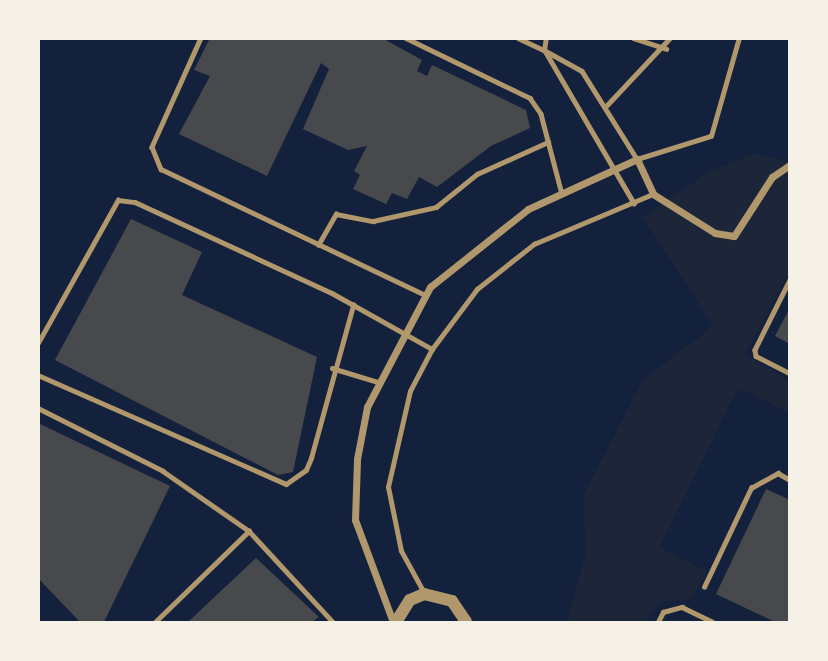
<!DOCTYPE html>
<style>
body{margin:0}
#map{position:relative;width:828px;height:661px;overflow:hidden;background:#14213d;font-family:"Asap Condensed",sans-serif}
div>[style]{position:absolute}
.green>*{inset:0;background:#1d2539}
.building>*{inset:0;background:#48494c}
.service>*{height:4.5px;margin:-2.25px;padding:0 2.25px;transform-origin:2.25px;border-radius:2.25px;background:#b1986c}
.minor>*{height:7px;margin:-3.5px;padding:0 3.5px;transform-origin:3.5px;border-radius:3.5px;background:#b1986c}
.tertiary>*{height:12px;margin:-6px;padding:0 6px;transform-origin:6px;border-radius:6px;background:#b1986c}
span{translate:-50% -50%;white-space:nowrap;text-align:center;line-height:1.15;-webkit-text-stroke:5px #f6f1e7;paint-order:stroke}
.frame{position:absolute;inset:0;border:40px solid #f6f1e7;pointer-events:none}
</style>
<div id="map">
<div class="green">
<i style="clip-path:polygon(753px 154px,789px 161px,789px 271px,745px 355px,789px 380px,789px 412px,738px 388px,659px 548px,707px 571px,691px 600px,661px 601px,645px 622px,567px 622px,586px 553px,583px 496px,643px 380px,713px 326px,643px 217px,709px 172px)"></i>
</div>
<div class="building">
<i style="clip-path:polygon(210px 38px,382px 38px,422px 60px,417px 71px,427px 76px,432px 65px,526px 110px,530px 128px,491px 146px,437px 187px,419px 177px,407px 199px,392px 193px,386px 204px,353px 189px,360px 175px,354px 171px,367px 146px,348px 150px,303px 129px,329px 69px,321px 63px,267px 176px,179px 134px,210px 76px,194px 70px)"></i>
<i style="clip-path:polygon(131px 219px,202px 252px,182px 295px,317px 357px,293px 472px,278px 475px,55px 360px)"></i>
<i style="clip-path:polygon(790px 308px,790px 344px,775px 336px)"></i>
<i style="clip-path:polygon(38px 423px,170px 486px,104px 622px,80px 622px,38px 578px)"></i>
<i style="clip-path:polygon(766px 489px,790px 500px,790px 622px,775px 622px,716px 594px)"></i>
<i style="clip-path:polygon(256px 558px,319px 617px,312px 622px,188px 622px)"></i>
</div>
<div class="service">
<i style="left:201px;top:38px;width:120px;rotate:114.2deg"></i>
<i style="left:152px;top:147px;width:24px;rotate:68deg"></i>
<i style="left:161px;top:169px;width:293px;rotate:25.5deg"></i>
<i style="left:406px;top:38px;width:138px;rotate:25.8deg"></i>
<i style="left:530px;top:98px;width:19px;rotate:55deg"></i>
<i style="left:541px;top:114px;width:83px;rotate:75.3deg"></i>
<i style="left:518px;top:38px;width:29px;rotate:25deg"></i>
<i style="left:544px;top:50px;width:12px;rotate:-81deg"></i>
<i style="left:633px;top:38px;width:35px;rotate:18deg"></i>
<i style="left:607px;top:105px;width:92px;rotate:-46.8deg"></i>
<i style="left:634px;top:204px;width:178px;rotate:-120.3deg"></i>
<i style="left:544px;top:50px;width:43px;rotate:28.9deg"></i>
<i style="left:582px;top:71px;width:104px;rotate:58deg"></i>
<i style="left:637px;top:159px;width:77px;rotate:-17.3deg"></i>
<i style="left:711px;top:136px;width:102px;rotate:-74.1deg"></i>
<i style="left:318px;top:245px;width:36px;rotate:-60deg"></i>
<i style="left:336px;top:214px;width:38px;rotate:11deg"></i>
<i style="left:373px;top:221px;width:65px;rotate:-12.5deg"></i>
<i style="left:436px;top:207px;width:53px;rotate:-38.8deg"></i>
<i style="left:477px;top:174px;width:78px;rotate:-24.3deg"></i>
<i style="left:790px;top:280px;width:78px;rotate:116.6deg"></i>
<i style="left:755px;top:350px;width:6px;rotate:81deg"></i>
<i style="left:756px;top:356px;width:38px;rotate:27deg"></i>
<i style="left:38px;top:343px;width:164px;rotate:-60.8deg"></i>
<i style="left:118px;top:200px;width:17px;rotate:7deg"></i>
<i style="left:135px;top:202px;width:217px;rotate:24.8deg"></i>
<i style="left:332px;top:293px;width:115px;rotate:29.2deg"></i>
<i style="left:332px;top:368px;width:48px;rotate:16.9deg"></i>
<i style="left:38px;top:375px;width:271px;rotate:23.7deg"></i>
<i style="left:286px;top:484px;width:24px;rotate:-35deg"></i>
<i style="left:306px;top:470px;width:13px;rotate:-67deg"></i>
<i style="left:311px;top:458px;width:159px;rotate:-74.6deg"></i>
<i style="left:38px;top:408px;width:140px;rotate:26.7deg"></i>
<i style="left:163px;top:471px;width:105px;rotate:34.9deg"></i>
<i style="left:249px;top:531px;width:124px;rotate:47.3deg"></i>
<i style="left:704px;top:587px;width:110px;rotate:-64.6deg"></i>
<i style="left:751px;top:488px;width:31px;rotate:-29deg"></i>
<i style="left:778px;top:473px;width:14px;rotate:30deg"></i>
<i style="left:424px;top:593px;width:48px;rotate:-118.7deg"></i>
<i style="left:401px;top:551px;width:65px;rotate:-101.5deg"></i>
<i style="left:388px;top:487px;width:98px;rotate:-77.1deg"></i>
<i style="left:410px;top:391px;width:47px;rotate:-62.4deg"></i>
<i style="left:432px;top:349px;width:75px;rotate:-53.1deg"></i>
<i style="left:477px;top:289px;width:73px;rotate:-38.3deg"></i>
<i style="left:534px;top:244px;width:129px;rotate:-22.8deg"></i>
<i style="left:155px;top:622px;width:131px;rotate:-44.1deg"></i>
<i style="left:658px;top:622px;width:11px;rotate:-63deg"></i>
<i style="left:663px;top:612px;width:20px;rotate:-15deg"></i>
<i style="left:682px;top:607px;width:34px;rotate:26deg"></i>
</div>
<div class="minor">
<i style="left:393px;top:622px;width:109px;rotate:-110.4deg"></i>
<i style="left:355px;top:520px;width:61px;rotate:-88.1deg"></i>
<i style="left:357px;top:459px;width:53px;rotate:-79.1deg"></i>
<i style="left:367px;top:407px;width:136px;rotate:-62.3deg"></i>
<i style="left:430px;top:287px;width:125px;rotate:-38.5deg"></i>
<i style="left:528px;top:209px;width:120px;rotate:-24.6deg"></i>
<i style="left:637px;top:159px;width:38px;rotate:65deg"></i>
<i style="left:653px;top:194px;width:73px;rotate:32.2deg"></i>
<i style="left:715px;top:233px;width:19px;rotate:9deg"></i>
<i style="left:734px;top:236px;width:70px;rotate:-57.2deg"></i>
<i style="left:772px;top:177px;width:22px;rotate:-34deg"></i>
</div>
<div class="tertiary">
<i style="left:396px;top:622px;width:26px;rotate:-58deg"></i>
<i style="left:410px;top:600px;width:15px;rotate:-23deg"></i>
<i style="left:424px;top:594px;width:29px;rotate:14deg"></i>
<i style="left:452px;top:601px;width:25px;rotate:56deg"></i>
</div>
<div class="frame"></div>
</div>
